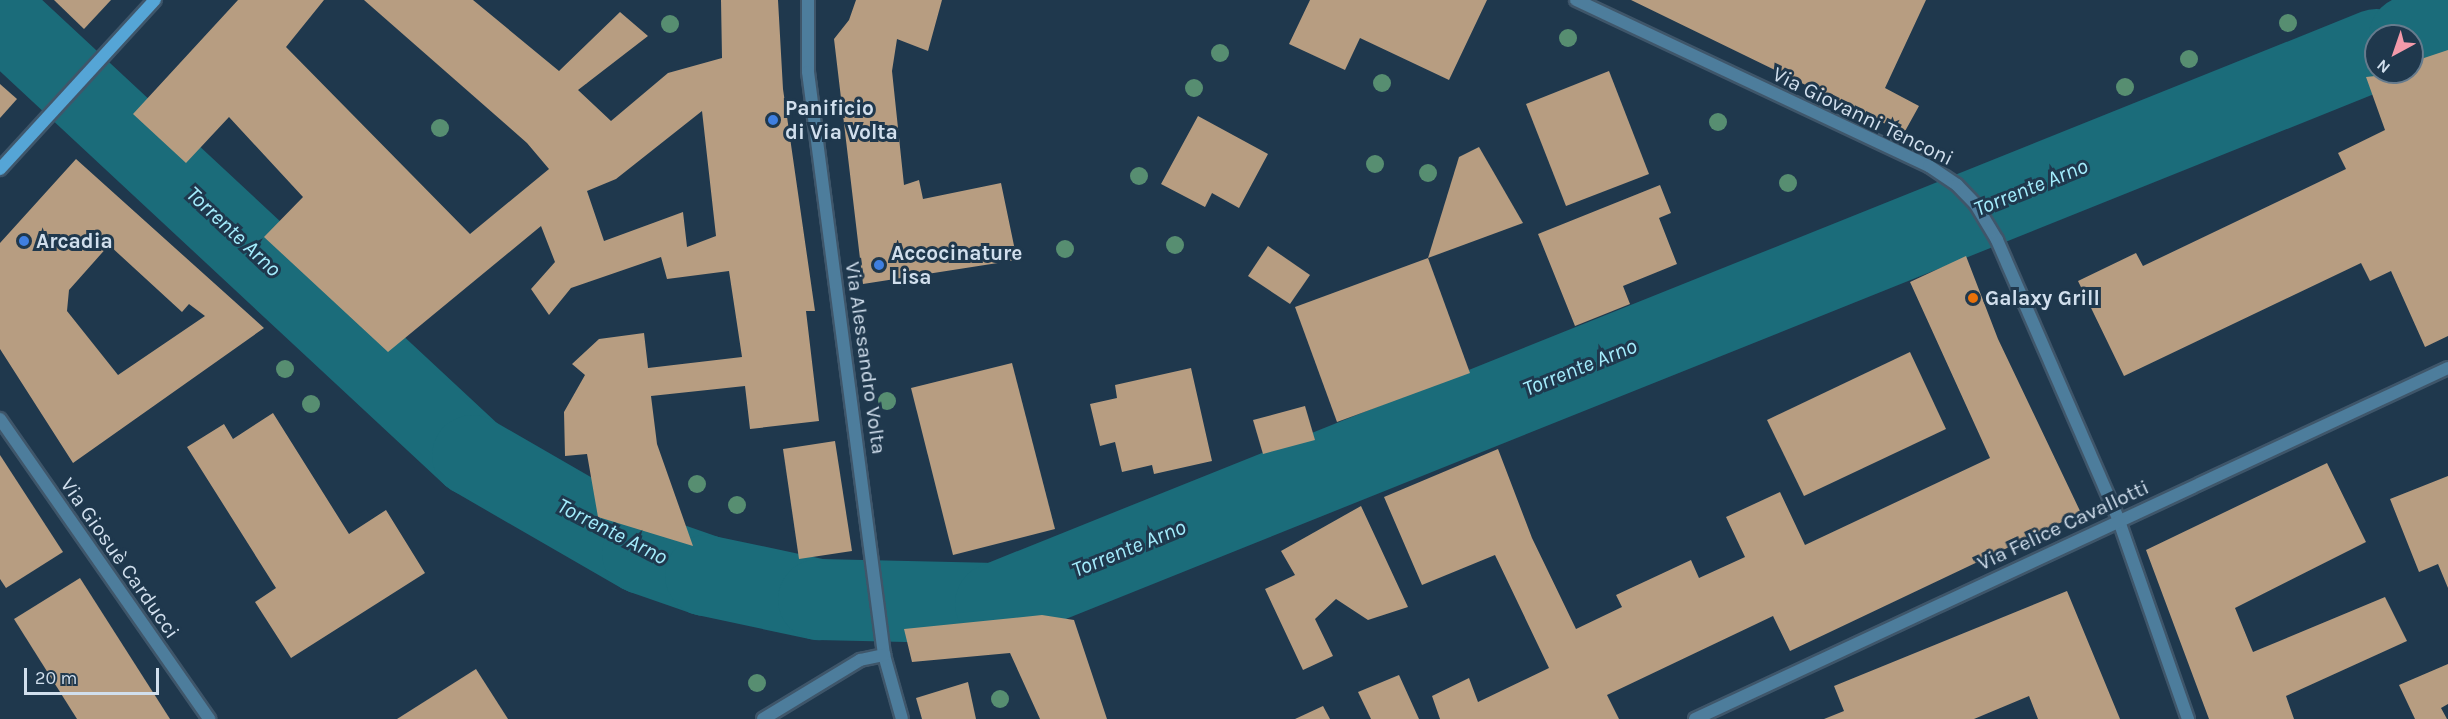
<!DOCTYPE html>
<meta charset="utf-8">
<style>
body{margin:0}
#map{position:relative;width:2448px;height:719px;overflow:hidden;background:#1f384d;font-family:Karla,sans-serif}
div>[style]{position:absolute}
.river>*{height:81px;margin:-40.5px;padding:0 40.5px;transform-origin:40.5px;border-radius:40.5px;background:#1b6c7a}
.building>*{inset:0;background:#b79d81}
.roads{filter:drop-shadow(2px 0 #3f566a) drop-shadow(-2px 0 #3f566a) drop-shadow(0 2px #3f566a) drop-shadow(0 -2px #3f566a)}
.street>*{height:12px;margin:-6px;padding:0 6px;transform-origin:6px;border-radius:6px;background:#4d7d9c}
.secondary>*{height:12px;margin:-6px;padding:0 6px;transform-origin:6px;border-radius:6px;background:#55a5d6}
.trees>*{width:18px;height:18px;margin:-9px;border-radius:50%;background:#578e71}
.dots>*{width:16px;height:16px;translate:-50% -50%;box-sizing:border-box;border:3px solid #1f384d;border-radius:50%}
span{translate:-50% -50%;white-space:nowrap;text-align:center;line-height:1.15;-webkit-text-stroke:6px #1f384d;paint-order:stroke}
.poi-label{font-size:21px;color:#d1dfed;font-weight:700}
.left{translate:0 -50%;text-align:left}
.street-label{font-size:21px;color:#d1dfed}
.water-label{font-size:22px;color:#a4edfd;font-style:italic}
.north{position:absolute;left:2364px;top:24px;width:60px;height:60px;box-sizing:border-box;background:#1f384d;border:2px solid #667b8d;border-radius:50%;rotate:220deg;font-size:16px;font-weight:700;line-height:24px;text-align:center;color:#d1dfed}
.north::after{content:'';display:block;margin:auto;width:21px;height:27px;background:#f39aaa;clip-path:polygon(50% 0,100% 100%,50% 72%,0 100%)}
.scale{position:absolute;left:24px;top:668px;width:135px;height:27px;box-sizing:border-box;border:3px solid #d1dfed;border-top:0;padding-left:8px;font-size:18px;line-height:21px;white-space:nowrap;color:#d1dfed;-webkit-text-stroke:4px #1f384d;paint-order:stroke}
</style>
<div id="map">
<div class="river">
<i style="left:0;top:16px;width:645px;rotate:42.93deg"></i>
<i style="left:472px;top:455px;width:196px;rotate:30deg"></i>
<i style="left:642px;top:553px;width:67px;rotate:19.2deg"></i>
<i style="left:705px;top:575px;width:116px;rotate:12deg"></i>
<i style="left:818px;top:599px;width:177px;rotate:1.3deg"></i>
<i style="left:995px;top:603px;width:1488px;rotate:-21.86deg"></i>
<i style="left:2409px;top:36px;width:42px;rotate:-22.3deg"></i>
</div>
<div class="building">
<i style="clip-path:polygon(54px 0,111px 0,84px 29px)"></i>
<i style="clip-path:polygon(evenodd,238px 0,324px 0,286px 47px,470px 234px,549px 169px,527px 143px,364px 0,473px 0,559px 71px,620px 12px,648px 36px,578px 90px,611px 121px,668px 73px,722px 58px,721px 0,778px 0,783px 89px,815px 311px,806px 311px,819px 421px,750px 429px,745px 386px,651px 396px,657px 444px,693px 546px,598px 517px,587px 454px,565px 456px,564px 412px,585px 375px,572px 364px,599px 339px,644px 333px,648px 368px,742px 357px,729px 271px,667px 279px,661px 257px,571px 288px,549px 315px,531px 289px,555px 262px,541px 226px,388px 352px,264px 237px,303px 197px,229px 117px,186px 163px,133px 114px,238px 0,702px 111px,716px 236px,687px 247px,683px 212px,604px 241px,587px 191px,616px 179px,702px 111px)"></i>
<i style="clip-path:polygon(856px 0,942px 0,928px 51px,897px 39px,892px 71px,904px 185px,919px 180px,923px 199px,1001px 183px,1017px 260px,863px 284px,834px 39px,849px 20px)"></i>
<i style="clip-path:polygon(1310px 0,1487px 0,1449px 80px,1360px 38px,1345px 70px,1289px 44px)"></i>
<i style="clip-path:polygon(1631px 0,1926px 0,1885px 88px,1919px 106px,1904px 133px)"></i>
<i style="clip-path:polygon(2448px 50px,2448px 336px,2425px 347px,2391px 271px,2370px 281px,2361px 263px,2124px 376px,2078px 281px,2136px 253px,2143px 266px,2346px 169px,2338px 153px,2385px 130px,2366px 77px,2412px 72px,2412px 62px)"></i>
<i style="clip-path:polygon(1609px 71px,1649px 174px,1566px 206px,1526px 104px)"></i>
<i style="clip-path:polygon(0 84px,17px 99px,0 118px)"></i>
<i style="clip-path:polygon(1198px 116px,1268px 154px,1239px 208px,1212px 193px,1205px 207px,1161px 184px)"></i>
<i style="clip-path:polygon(1479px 147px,1523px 223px,1428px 258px,1459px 157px)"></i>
<i style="clip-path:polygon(evenodd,76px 159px,264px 328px,73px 463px,0 349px,0 243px,76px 159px,109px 245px,182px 312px,189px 304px,205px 316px,118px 375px,67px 311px,69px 290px,109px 245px)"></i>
<i style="clip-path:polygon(1660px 185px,1671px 213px,1659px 218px,1677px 264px,1623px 286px,1630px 304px,1575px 326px,1538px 234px)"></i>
<i style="clip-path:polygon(1268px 246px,1310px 275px,1290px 304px,1248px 276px)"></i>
<i style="clip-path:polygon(1966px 256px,1998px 339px,2081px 513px,1790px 651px,1773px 616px,1607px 695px,1619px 719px,1440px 719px,1432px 696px,1469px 678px,1478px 702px,1549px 668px,1495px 555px,1422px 585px,1384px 497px,1498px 449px,1532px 538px,1576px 629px,1622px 607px,1616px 595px,1691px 560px,1699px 578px,1745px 557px,1726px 517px,1780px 492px,1805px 545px,1990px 458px,1910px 282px)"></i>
<i style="clip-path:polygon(1428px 258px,1470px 373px,1337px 422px,1295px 307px)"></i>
<i style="clip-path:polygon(1910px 352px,1946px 429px,1804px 496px,1767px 420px)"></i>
<i style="clip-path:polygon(1012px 363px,1055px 529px,953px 555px,911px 388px)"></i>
<i style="clip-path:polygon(1191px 368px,1212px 461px,1154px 474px,1152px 465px,1122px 472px,1115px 442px,1100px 446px,1090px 404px,1117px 398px,1115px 385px)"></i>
<i style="clip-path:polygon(1305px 406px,1315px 440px,1263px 454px,1253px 420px)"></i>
<i style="clip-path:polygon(273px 413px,349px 534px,386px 510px,425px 573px,291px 658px,255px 602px,276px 588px,187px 447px,224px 424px,233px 439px)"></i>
<i style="clip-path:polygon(835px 441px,852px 551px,799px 559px,783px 449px)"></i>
<i style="clip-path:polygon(0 455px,63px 552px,6px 588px,0 579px)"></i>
<i style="clip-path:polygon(2327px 463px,2366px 542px,2235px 608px,2253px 652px,2385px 597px,2407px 641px,2286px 696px,2294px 719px,2209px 719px,2146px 550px)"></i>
<i style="clip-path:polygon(2448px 476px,2448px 588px,2438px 564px,2419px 572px,2390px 499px)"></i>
<i style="clip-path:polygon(1361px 506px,1408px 607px,1368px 620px,1336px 599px,1315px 619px,1333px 656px,1303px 670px,1265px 589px,1295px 575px,1281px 551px)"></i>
<i style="clip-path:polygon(80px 578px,170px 719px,77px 719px,14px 619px)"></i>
<i style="clip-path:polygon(2067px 591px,2120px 719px,2038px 719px,2029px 696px,1974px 719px,1824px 719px,1844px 711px,1834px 686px)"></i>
<i style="clip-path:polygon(1042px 615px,1074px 620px,1107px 719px,1040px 719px,1010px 653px,912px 662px,904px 629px)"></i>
<i style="clip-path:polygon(2448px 664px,2448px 704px,2441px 708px,2447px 719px,2415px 719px,2399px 685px)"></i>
<i style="clip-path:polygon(476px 669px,508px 719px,397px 719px)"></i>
<i style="clip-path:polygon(1399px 675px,1419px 719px,1371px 719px,1358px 692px)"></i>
<i style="clip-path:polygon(968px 682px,976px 719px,922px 719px,916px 698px)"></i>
<i style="clip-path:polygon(1323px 706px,1330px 719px,1295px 719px)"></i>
</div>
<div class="roads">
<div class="street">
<i style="left:808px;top:0;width:72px;rotate:90deg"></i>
<i style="left:808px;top:72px;width:588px;rotate:82.57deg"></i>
<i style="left:884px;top:655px;width:66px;rotate:74.3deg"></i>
<i style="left:1576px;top:0;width:390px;rotate:25.2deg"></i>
<i style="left:1929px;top:166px;width:34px;rotate:34deg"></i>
<i style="left:1957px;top:185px;width:28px;rotate:46deg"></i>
<i style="left:1976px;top:205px;width:41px;rotate:59deg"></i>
<i style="left:1997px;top:240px;width:306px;rotate:66.5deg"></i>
<i style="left:2119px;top:521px;width:210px;rotate:70.8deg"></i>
<i style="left:0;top:419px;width:366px;rotate:55.1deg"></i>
<i style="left:763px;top:719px;width:114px;rotate:-31.3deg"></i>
<i style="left:860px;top:660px;width:25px;rotate:-12deg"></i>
<i style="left:1695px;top:719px;width:831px;rotate:-24.99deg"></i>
</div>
<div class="secondary">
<i style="left:0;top:169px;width:229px;rotate:-47.5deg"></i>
</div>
</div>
<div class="trees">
<i style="left:2288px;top:23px"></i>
<i style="left:670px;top:24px"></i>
<i style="left:1568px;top:38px"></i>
<i style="left:1220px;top:53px"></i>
<i style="left:2189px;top:59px"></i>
<i style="left:1382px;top:83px"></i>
<i style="left:2125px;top:87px"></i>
<i style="left:1194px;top:88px"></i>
<i style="left:1718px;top:122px"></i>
<i style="left:440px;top:128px"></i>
<i style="left:1375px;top:164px"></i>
<i style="left:1428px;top:173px"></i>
<i style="left:1139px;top:176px"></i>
<i style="left:1788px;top:183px"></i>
<i style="left:1175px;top:245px"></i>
<i style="left:1065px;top:249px"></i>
<i style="left:285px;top:369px"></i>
<i style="left:887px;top:401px"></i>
<i style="left:311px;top:404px"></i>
<i style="left:697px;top:484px"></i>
<i style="left:737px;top:505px"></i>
<i style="left:757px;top:683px"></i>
<i style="left:1000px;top:699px"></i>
</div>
<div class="dots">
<i style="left:773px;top:120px;background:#3f7fe0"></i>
<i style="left:24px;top:241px;background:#3f7fe0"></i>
<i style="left:879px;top:265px;background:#3f7fe0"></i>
<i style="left:1973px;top:298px;background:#e8710a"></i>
</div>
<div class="poi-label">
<span class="left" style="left:785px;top:120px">Panificio<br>di Via Volta</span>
<span class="left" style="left:36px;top:241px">Arcadia</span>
<span class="left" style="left:891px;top:265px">Accocinature<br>Lisa</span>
<span class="left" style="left:1985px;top:298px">Galaxy Grill</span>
</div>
<div class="street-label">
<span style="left:1863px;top:116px;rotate:26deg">Via Giovanni Tenconi</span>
<span style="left:866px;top:358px;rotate:82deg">Via Alessandro Volta</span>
<span style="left:2063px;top:525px;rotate:-25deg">Via Felice Cavallotti</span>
<span style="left:120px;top:558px;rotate:55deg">Via Giosuè Carducci</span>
</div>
<div class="water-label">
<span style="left:2031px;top:188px;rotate:-22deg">Torrente Arno</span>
<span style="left:233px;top:232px;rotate:43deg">Torrente Arno</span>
<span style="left:1580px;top:368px;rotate:-22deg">Torrente Arno</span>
<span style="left:612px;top:532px;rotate:27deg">Torrente Arno</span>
<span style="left:1129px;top:549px;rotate:-22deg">Torrente Arno</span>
</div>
<div class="north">N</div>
<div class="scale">20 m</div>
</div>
